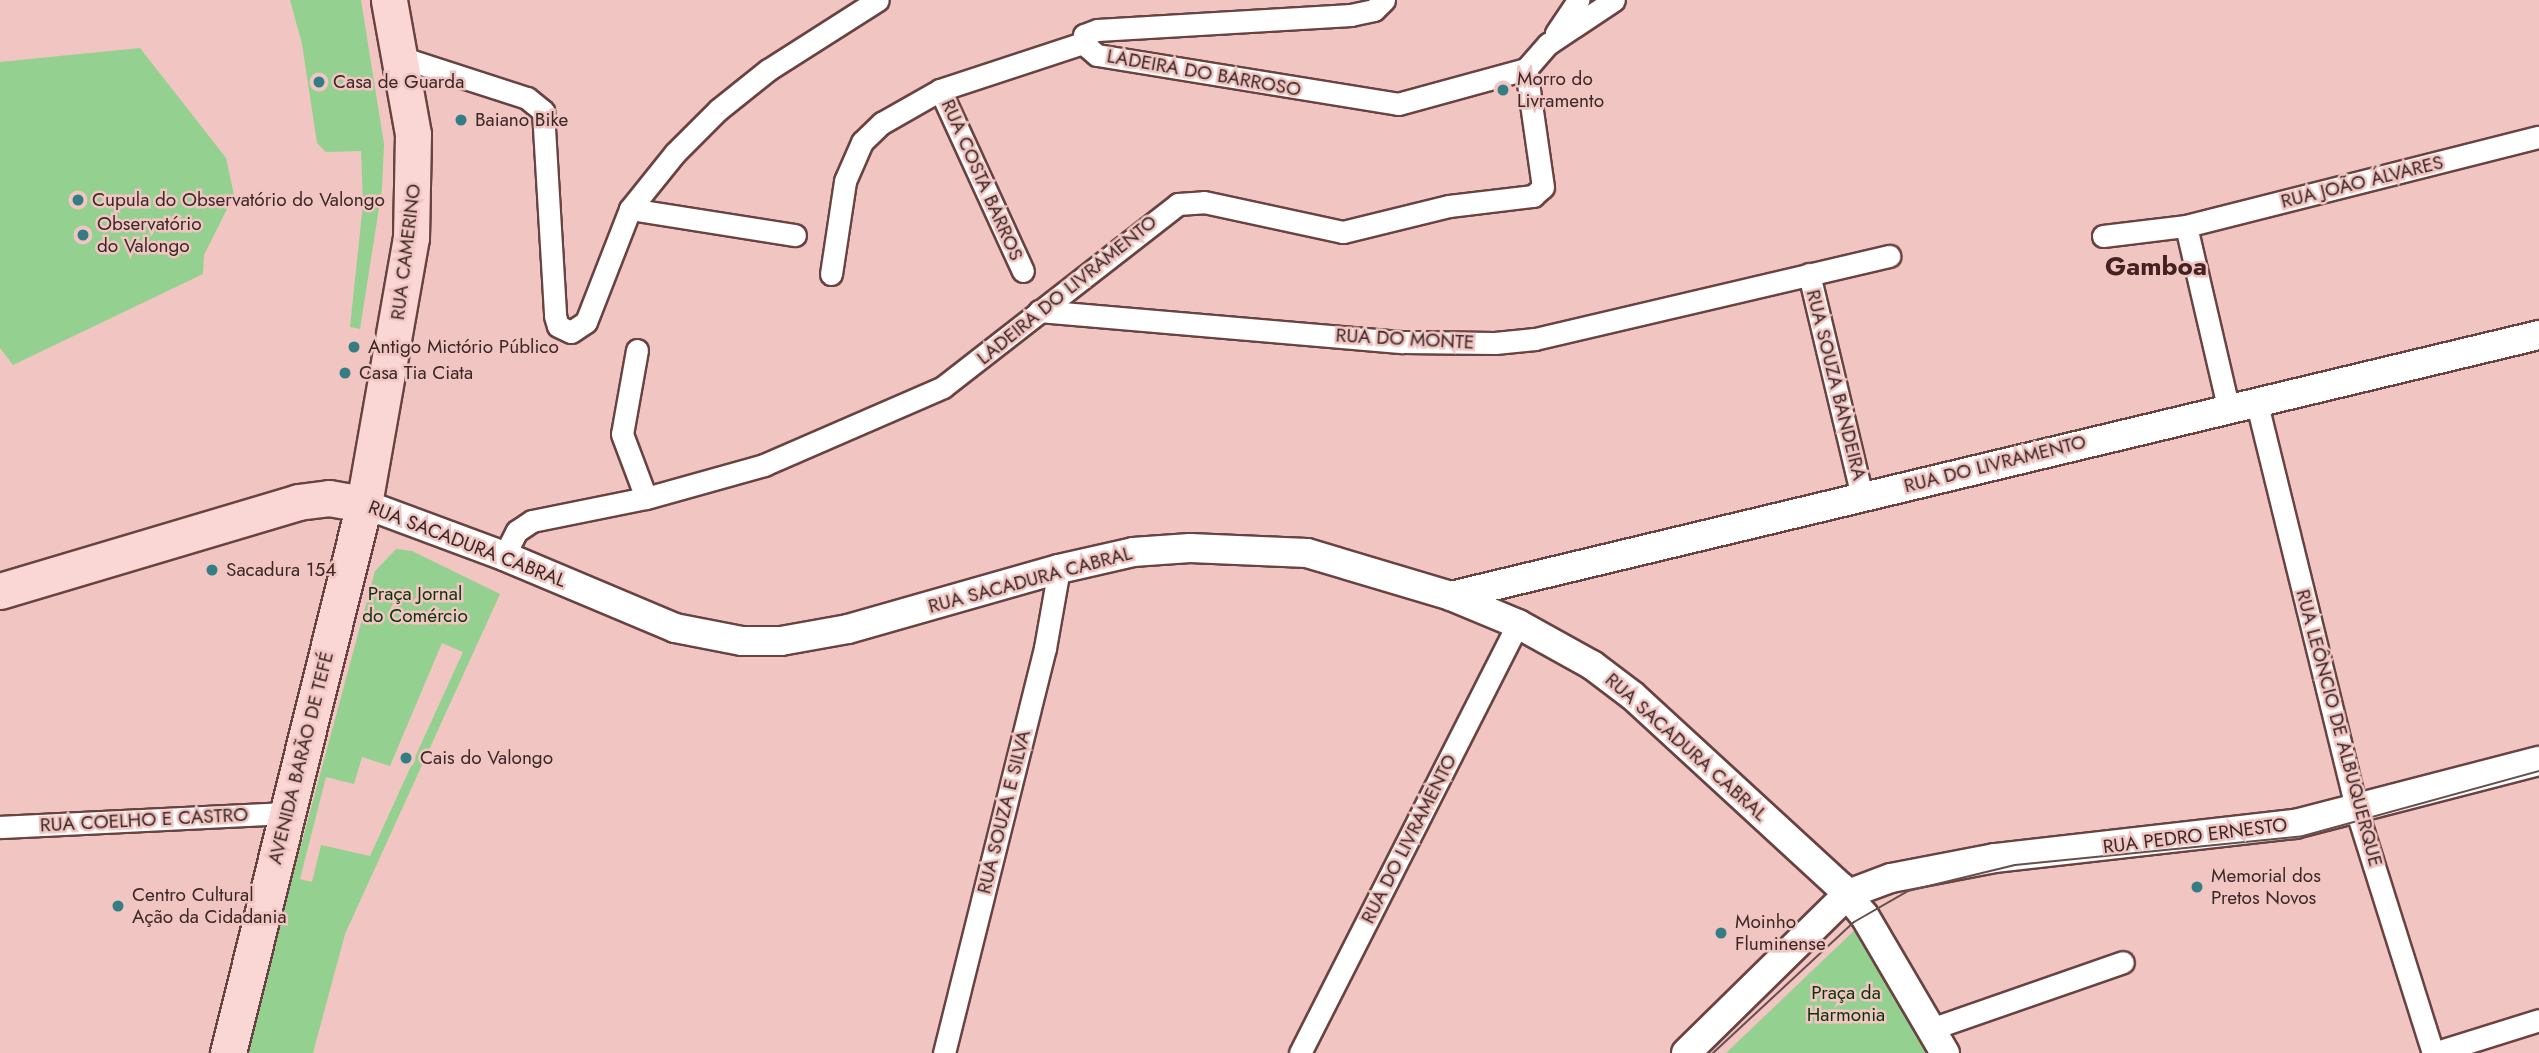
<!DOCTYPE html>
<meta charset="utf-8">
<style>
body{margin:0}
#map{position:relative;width:2539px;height:1053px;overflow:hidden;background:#f1c5c1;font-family:Jost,sans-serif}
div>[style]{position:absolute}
.green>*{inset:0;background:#94d090}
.roads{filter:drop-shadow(2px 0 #684341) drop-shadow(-2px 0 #684341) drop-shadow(0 2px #684341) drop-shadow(0 -2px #684341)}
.minor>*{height:21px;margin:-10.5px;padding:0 10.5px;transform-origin:10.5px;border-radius:10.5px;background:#fff}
.tertiary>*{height:28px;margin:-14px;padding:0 14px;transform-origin:14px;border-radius:14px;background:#fff}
.primary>*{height:35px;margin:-17.5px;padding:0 17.5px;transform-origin:17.5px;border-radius:17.5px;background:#fad6d4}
.tram>*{height:2px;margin:-1px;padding:0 1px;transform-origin:1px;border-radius:1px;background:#664f4d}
.dots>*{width:19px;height:19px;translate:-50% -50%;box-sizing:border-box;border:4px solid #f1c5c1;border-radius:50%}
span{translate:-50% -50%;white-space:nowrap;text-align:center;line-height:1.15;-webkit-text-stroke:5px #f1c5c1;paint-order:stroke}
.street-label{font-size:19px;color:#392827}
.poi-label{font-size:19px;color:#392827}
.left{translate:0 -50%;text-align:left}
.park-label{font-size:19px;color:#093409}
.district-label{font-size:26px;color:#432221;font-weight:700}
</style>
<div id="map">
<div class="green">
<i style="clip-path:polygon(290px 0,361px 0,384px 144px,382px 189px,360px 329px,350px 327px,363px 204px,361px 151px,326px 152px,317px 143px,302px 44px)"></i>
<i style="clip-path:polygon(140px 48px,226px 158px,234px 195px,204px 255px,203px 274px,13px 365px,0 348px,0 62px)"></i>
<i style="clip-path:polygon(evenodd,396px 549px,412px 551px,500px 594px,345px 934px,313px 1053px,245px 1053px,375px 571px,396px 549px,442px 643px,463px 652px,370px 856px,321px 845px,312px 882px,300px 879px,326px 777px,354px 784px,362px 757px,390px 766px,442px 643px)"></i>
<i style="clip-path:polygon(1860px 925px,1927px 1053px,1726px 1053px)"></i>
</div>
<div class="roads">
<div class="minor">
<i style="left:1384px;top:0;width:14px;rotate:135deg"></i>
<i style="left:1374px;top:10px;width:24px;rotate:168deg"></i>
<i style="left:1351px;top:15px;width:254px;rotate:176.6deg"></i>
<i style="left:1097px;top:30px;width:14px;rotate:159deg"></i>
<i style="left:1084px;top:35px;width:8px;rotate:97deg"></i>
<i style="left:1083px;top:43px;width:18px;rotate:41deg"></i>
<i style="left:1097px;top:55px;width:305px;rotate:9.2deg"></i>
<i style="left:1398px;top:104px;width:133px;rotate:-15.3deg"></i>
<i style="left:1526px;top:69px;width:33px;rotate:-49deg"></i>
<i style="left:1548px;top:44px;width:79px;rotate:-33.7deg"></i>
<i style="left:1556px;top:33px;width:40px;rotate:-56deg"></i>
<i style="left:400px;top:57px;width:133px;rotate:17.9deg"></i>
<i style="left:527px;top:98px;width:21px;rotate:39deg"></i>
<i style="left:543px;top:111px;width:205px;rotate:86.6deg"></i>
<i style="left:555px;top:316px;width:10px;rotate:73deg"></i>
<i style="left:558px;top:326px;width:14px;rotate:25deg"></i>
<i style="left:571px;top:332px;width:18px;rotate:-34deg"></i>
<i style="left:586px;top:322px;width:121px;rotate:-68.7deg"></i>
<i style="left:630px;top:209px;width:72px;rotate:-51.2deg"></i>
<i style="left:675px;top:153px;width:61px;rotate:-45deg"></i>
<i style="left:718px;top:110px;width:64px;rotate:-38.7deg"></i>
<i style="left:768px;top:70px;width:130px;rotate:-32.5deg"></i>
<i style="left:940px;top:90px;width:199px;rotate:65.4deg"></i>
<i style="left:630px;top:209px;width:167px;rotate:9deg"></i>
<i style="left:2186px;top:226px;width:186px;rotate:76.9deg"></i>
<i style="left:2103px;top:236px;width:84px;rotate:-6.9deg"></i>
<i style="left:2186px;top:226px;width:364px;rotate:-14.2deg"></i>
<i style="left:831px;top:274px;width:94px;rotate:-81.4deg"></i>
<i style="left:845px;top:181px;width:43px;rotate:-66.4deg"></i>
<i style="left:862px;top:142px;width:28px;rotate:-44deg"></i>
<i style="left:882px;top:123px;width:67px;rotate:-29.6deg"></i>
<i style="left:940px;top:90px;width:151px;rotate:-18.2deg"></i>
<i style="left:1809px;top:274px;width:228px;rotate:76.6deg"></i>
<i style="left:1039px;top:311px;width:365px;rotate:4.9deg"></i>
<i style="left:1403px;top:342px;width:92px;rotate:0.6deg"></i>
<i style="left:1495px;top:343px;width:40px;rotate:-5.7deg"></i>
<i style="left:1535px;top:339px;width:364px;rotate:-13.2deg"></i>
<i style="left:637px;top:350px;width:85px;rotate:100.1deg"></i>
<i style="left:622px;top:434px;width:68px;rotate:69.4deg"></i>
<i style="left:2256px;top:400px;width:424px;rotate:76.2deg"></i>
<i style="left:2357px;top:812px;width:253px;rotate:72.5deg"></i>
<i style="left:504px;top:556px;width:28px;rotate:-63deg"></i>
<i style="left:517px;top:531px;width:18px;rotate:-34deg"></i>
<i style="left:532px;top:521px;width:116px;rotate:-11.4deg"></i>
<i style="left:646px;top:498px;width:123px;rotate:-15.6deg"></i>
<i style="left:764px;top:465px;width:195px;rotate:-23.5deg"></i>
<i style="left:943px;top:387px;width:298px;rotate:-37.9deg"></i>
<i style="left:1178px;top:204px;width:26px;rotate:-4deg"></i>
<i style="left:1204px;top:202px;width:142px;rotate:12.2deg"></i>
<i style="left:1343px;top:232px;width:109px;rotate:-13.8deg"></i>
<i style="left:1449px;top:206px;width:85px;rotate:-6.8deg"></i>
<i style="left:1533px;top:196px;width:13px;rotate:-42deg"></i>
<i style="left:1543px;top:187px;width:119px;rotate:-98.2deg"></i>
<i style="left:0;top:827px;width:287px;rotate:-2.8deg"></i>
<i style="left:1931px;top:1029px;width:203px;rotate:-19.2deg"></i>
<i style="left:944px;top:1053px;width:417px;rotate:-76deg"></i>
<i style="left:1045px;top:648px;width:80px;rotate:-80deg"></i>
<i style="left:1300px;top:1053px;width:481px;rotate:-63.1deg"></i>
<i style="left:2434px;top:1053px;width:110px;rotate:-17.4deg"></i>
</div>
<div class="tertiary">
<i style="left:364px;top:504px;width:149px;rotate:20.4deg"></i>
<i style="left:504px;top:556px;width:186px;rotate:22.8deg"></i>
<i style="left:675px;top:628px;width:68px;rotate:11deg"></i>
<i style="left:742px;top:641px;width:39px"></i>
<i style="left:781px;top:641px;width:68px;rotate:-10.2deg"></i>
<i style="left:848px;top:629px;width:219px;rotate:-15.9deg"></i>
<i style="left:1059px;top:569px;width:76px;rotate:-12.9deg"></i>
<i style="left:1133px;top:552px;width:57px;rotate:-4deg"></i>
<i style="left:1190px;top:548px;width:117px;rotate:2.4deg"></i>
<i style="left:1307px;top:553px;width:150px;rotate:16.6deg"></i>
<i style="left:1451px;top:596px;width:73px;rotate:22.7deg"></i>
<i style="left:1518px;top:624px;width:85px;rotate:29deg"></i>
<i style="left:1592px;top:665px;width:51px;rotate:37.1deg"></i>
<i style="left:1633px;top:696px;width:282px;rotate:42.6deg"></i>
<i style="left:1841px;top:887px;width:36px;rotate:51deg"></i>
<i style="left:1864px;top:915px;width:160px;rotate:59.6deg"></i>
<i style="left:1451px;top:596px;width:1119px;rotate:-13.49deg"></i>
<i style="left:1686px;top:1053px;width:227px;rotate:-44.5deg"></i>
<i style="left:1848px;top:894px;width:46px;rotate:-20.4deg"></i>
<i style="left:1891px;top:878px;width:106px;rotate:-10.9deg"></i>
<i style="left:1995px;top:858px;width:302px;rotate:-6.5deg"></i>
<i style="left:2295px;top:824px;width:252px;rotate:-14.5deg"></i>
</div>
<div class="primary">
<i style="left:0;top:591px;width:311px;rotate:-16.6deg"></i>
<i style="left:298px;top:502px;width:31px;rotate:-7deg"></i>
<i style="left:329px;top:498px;width:36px;rotate:10deg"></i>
<i style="left:228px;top:1053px;width:566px;rotate:-76.09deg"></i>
<i style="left:364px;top:504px;width:270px;rotate:-80deg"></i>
<i style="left:411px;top:238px;width:104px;rotate:-88.9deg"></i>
<i style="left:413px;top:134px;width:136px;rotate:-100.2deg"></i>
</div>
</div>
<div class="tram">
<i style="left:1713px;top:1053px;width:192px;rotate:-42.9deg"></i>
<i style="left:1854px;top:922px;width:62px;rotate:-29.9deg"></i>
<i style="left:1908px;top:891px;width:110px;rotate:-13.7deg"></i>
<i style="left:2015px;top:865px;width:289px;rotate:-5.7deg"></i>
<i style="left:2303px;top:836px;width:245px;rotate:-15.4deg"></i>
</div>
<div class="dots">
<i style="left:319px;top:82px;background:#357d84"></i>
<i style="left:1503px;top:90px;background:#357d84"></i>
<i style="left:461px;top:120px;background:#357d84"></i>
<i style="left:78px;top:200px;background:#357d84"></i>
<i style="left:83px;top:235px;background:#357d84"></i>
<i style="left:354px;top:347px;background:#357d84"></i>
<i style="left:345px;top:373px;background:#357d84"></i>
<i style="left:212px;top:570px;background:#357d84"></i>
<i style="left:406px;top:758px;background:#357d84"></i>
<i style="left:2197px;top:887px;background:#357d84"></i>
<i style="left:118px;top:906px;background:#357d84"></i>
<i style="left:1721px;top:933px;background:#357d84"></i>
</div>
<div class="street-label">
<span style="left:1204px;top:73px;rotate:10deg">LADEIRA DO BARROSO</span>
<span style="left:982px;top:180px;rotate:66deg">RUA COSTA BARROS</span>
<span style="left:2362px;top:182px;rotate:-14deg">RUA JOÃO ÁLVARES</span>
<span style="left:406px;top:252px;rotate:-83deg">RUA CAMERINO</span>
<span style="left:1067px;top:290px;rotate:-39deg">LADEIRA DO LIVRAMENTO</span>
<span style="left:1405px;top:339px;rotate:3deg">RUA DO MONTE</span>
<span style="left:1836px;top:385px;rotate:76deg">RUA SOUZA BANDEIRA</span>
<span style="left:1995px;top:464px;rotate:-14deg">RUA DO LIVRAMENTO</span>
<span style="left:467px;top:544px;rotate:21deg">RUA SACADURA CABRAL</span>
<span style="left:1030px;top:580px;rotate:-15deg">RUA SACADURA CABRAL</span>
<span style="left:2339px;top:728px;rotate:75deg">RUA LEÔNCIO DE ALBUQUERQUE</span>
<span style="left:1686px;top:747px;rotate:42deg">RUA SACADURA CABRAL</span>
<span style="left:301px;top:758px;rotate:-76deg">AVENIDA BARÃO DE TEFÉ</span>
<span style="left:1004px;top:812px;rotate:-76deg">RUA SOUZA E SILVA</span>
<span style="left:144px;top:820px;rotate:-3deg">RUA COELHO E CASTRO</span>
<span style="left:2195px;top:836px;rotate:-7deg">RUA PEDRO ERNESTO</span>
<span style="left:1409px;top:839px;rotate:-63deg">RUA DO LIVRAMENTO</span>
</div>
<div class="poi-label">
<span class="left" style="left:1517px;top:90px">Morro do<br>Livramento</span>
<span class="left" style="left:333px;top:82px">Casa de Guarda</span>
<span class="left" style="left:475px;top:120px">Baiano Bike</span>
<span class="left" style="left:92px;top:200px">Cupula do Observatório do Valongo</span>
<span class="left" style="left:97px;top:235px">Observatório<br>do Valongo</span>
<span class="left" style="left:368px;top:347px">Antigo Mictório Público</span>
<span class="left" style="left:359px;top:373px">Casa Tia Ciata</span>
<span class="left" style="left:226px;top:570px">Sacadura 154</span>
<span class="left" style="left:420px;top:758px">Cais do Valongo</span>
<span class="left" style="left:2211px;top:887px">Memorial dos<br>Pretos Novos</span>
<span class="left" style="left:132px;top:906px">Centro Cultural<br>Ação da Cidadania</span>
<span class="left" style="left:1735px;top:933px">Moinho<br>Fluminense</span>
</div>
<div class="park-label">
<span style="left:415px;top:605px">Praça Jornal<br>do Comércio</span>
<span style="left:1846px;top:1004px">Praça da<br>Harmonia</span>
</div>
<div class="district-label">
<span style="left:2156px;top:267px">Gamboa</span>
</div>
</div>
